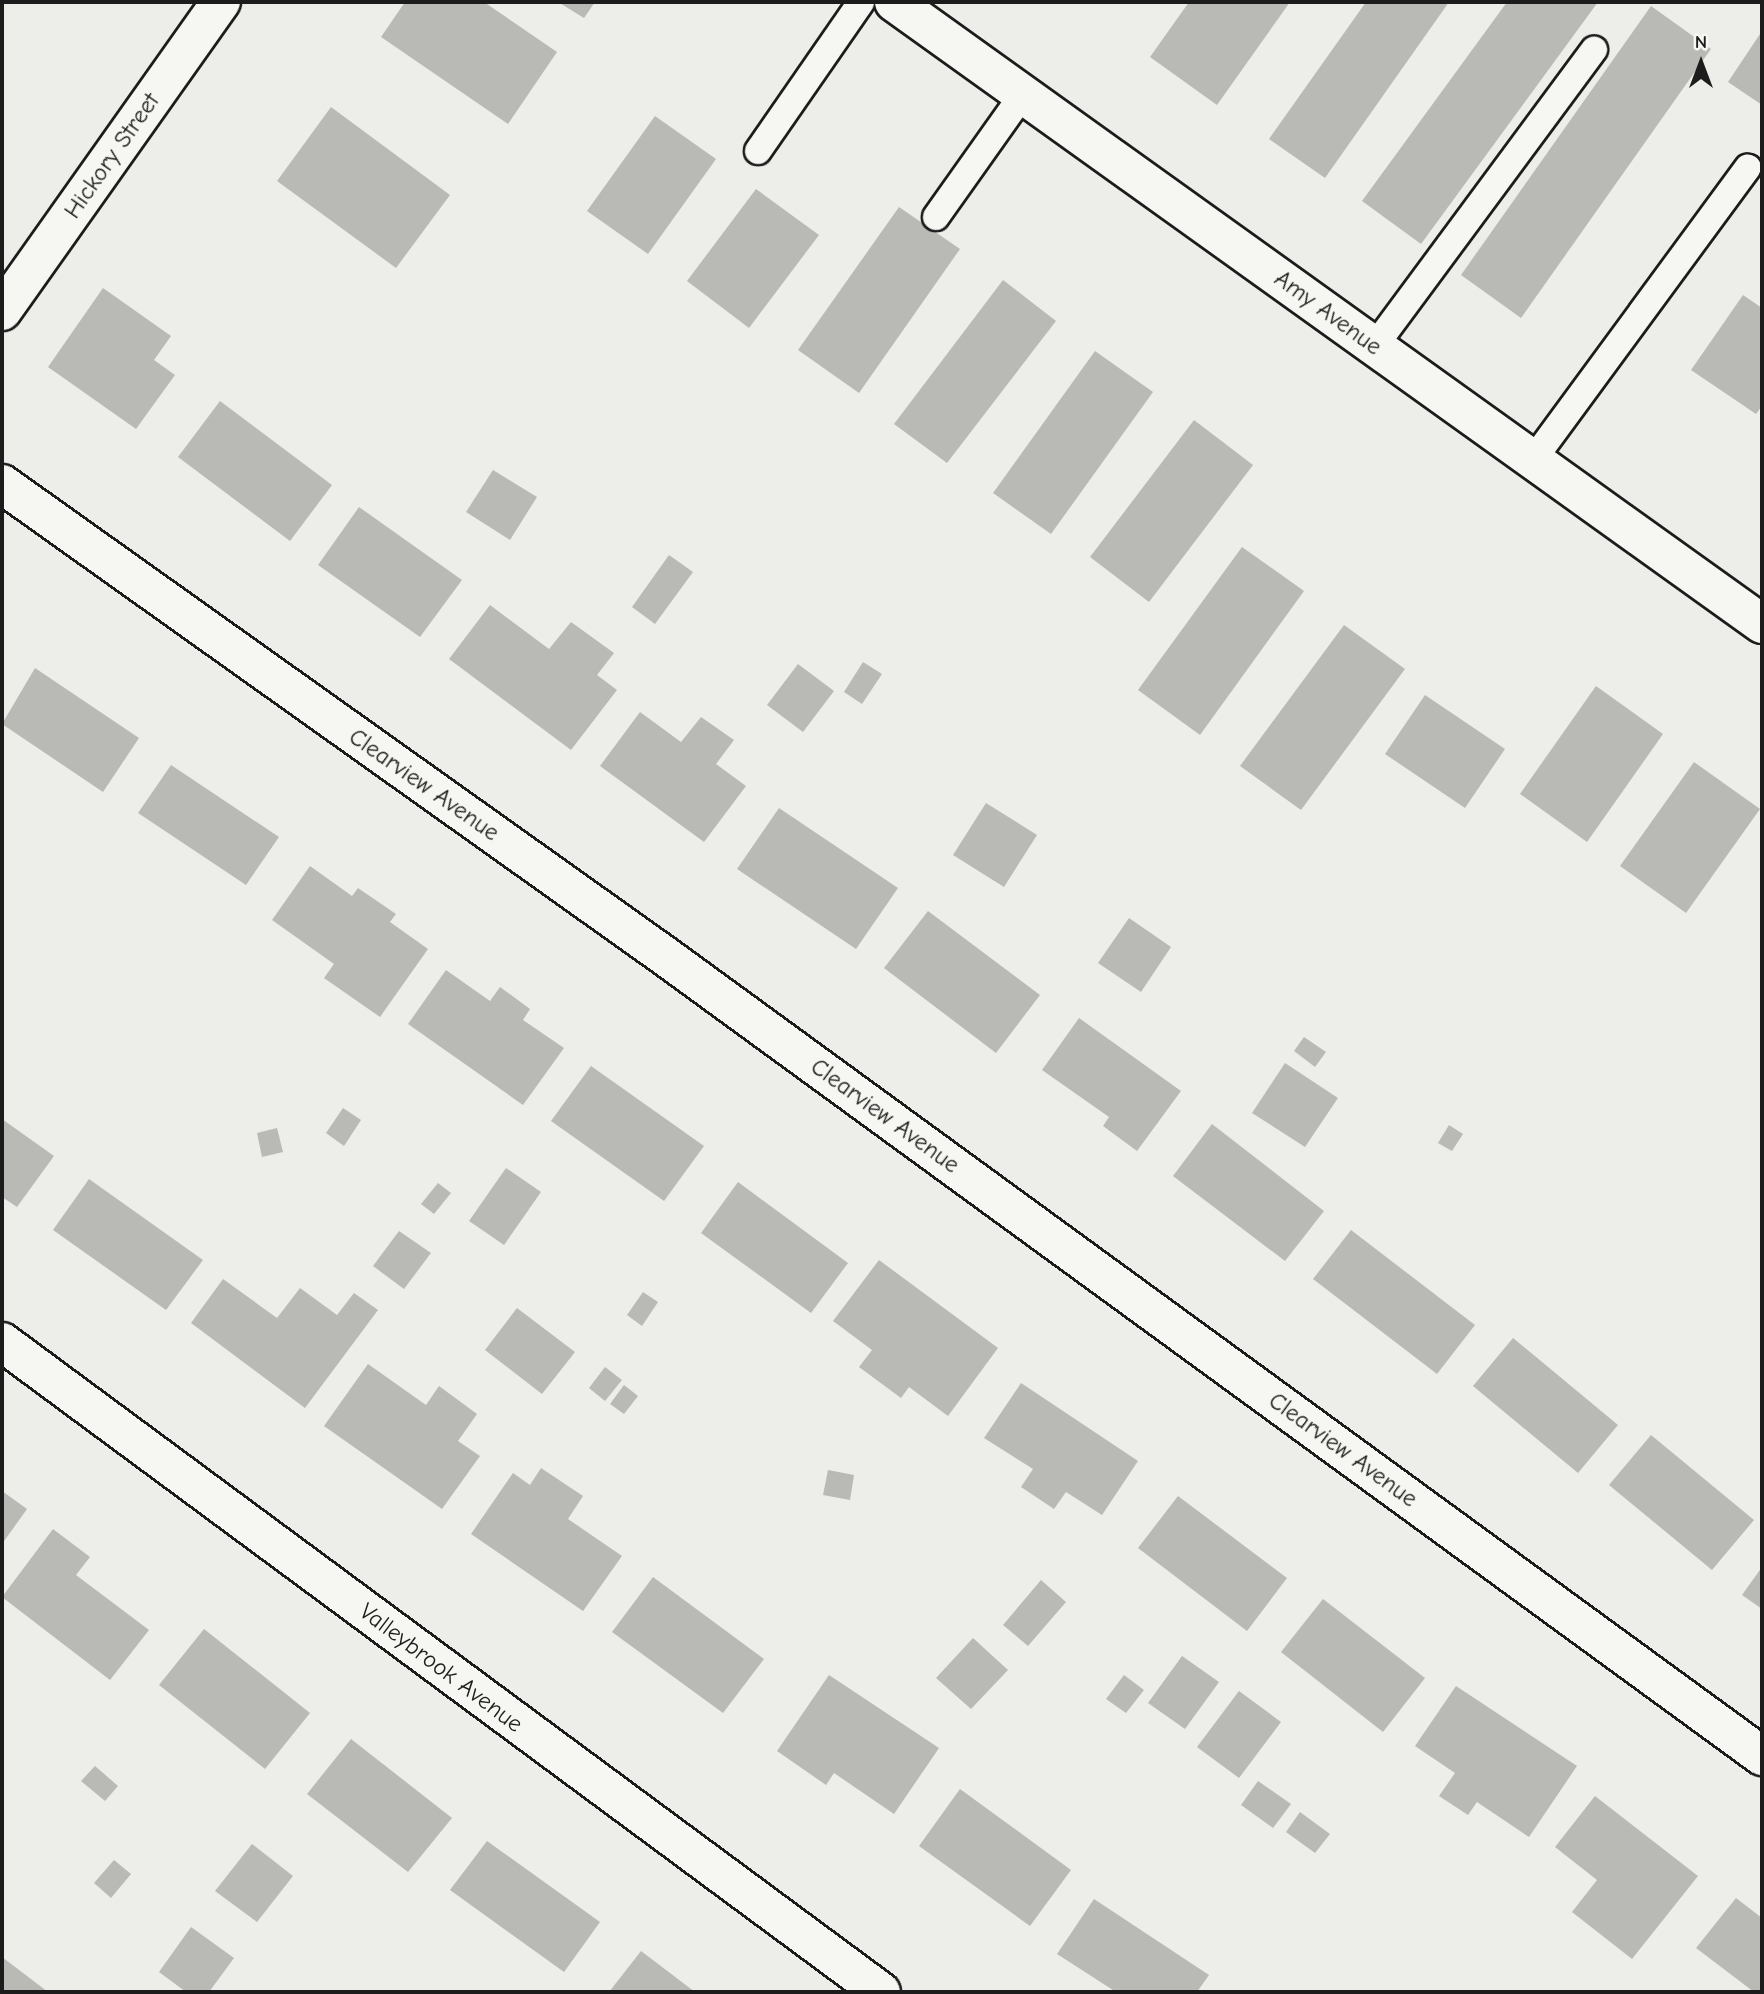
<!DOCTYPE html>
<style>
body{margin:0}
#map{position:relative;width:1764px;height:1994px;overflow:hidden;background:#edede9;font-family:"Comic Neue",sans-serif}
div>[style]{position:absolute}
.building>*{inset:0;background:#b9b9b6}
.roads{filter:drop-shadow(2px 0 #1c1c1c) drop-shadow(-2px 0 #1c1c1c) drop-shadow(0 2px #1c1c1c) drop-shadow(0 -2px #1c1c1c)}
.service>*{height:26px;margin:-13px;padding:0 13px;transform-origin:13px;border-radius:13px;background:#f6f6f2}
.minor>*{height:38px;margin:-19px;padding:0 19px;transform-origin:19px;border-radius:19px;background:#f6f6f2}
span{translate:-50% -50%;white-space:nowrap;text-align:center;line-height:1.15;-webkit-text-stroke:7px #f6f6f2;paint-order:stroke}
.street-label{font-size:24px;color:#1c1c1c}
.frame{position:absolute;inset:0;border:4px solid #1c1c1c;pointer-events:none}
.north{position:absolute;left:1666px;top:28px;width:70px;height:70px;-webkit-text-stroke:5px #f6f6f2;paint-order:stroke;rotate:0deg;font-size:19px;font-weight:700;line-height:28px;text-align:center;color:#1c1c1c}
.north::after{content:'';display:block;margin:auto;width:24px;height:32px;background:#1c1c1c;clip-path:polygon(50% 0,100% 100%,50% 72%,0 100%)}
</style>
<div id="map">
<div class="building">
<i style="clip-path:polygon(405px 2px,484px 2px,557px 52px,508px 124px,381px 37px)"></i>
<i style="clip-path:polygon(558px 2px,595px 2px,584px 18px)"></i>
<i style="clip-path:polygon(1189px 2px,1290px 2px,1217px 105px,1150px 57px)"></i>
<i style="clip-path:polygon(1366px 2px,1449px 2px,1325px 178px,1269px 139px)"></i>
<i style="clip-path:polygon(1507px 2px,1598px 2px,1421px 244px,1362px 201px)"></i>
<i style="clip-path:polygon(1651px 6px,1711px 49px,1521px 318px,1461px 275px)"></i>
<i style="clip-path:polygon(1762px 31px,1762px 105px,1728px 82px)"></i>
<i style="clip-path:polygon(331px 107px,450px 195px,396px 268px,277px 181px)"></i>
<i style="clip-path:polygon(655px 116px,716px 159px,648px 254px,587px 211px)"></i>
<i style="clip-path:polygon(756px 189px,819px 235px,749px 328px,687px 281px)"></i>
<i style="clip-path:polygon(899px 207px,960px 249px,859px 393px,798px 350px)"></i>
<i style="clip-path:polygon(1003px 280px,1056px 321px,947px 463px,894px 424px)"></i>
<i style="clip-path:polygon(103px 288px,171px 336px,154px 360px,175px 375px,136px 429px,48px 367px)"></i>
<i style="clip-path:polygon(1743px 295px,1762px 308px,1762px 406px,1756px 414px,1691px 370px)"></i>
<i style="clip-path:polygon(1095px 351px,1153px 392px,1051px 534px,993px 493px)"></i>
<i style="clip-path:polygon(220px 401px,332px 485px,290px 541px,178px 457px)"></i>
<i style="clip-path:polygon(1194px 420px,1253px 465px,1149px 602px,1090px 557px)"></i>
<i style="clip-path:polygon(493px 470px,537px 497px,510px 540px,466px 512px)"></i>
<i style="clip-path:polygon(359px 507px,462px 580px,420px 637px,318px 565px)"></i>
<i style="clip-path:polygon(1242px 547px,1304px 591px,1200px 735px,1138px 690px)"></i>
<i style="clip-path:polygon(669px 555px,693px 572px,655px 624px,632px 607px)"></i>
<i style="clip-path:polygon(490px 605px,549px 649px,571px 622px,614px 653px,597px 675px,617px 690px,571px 750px,449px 659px)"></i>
<i style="clip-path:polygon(1344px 625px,1405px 669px,1301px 810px,1240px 766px)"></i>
<i style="clip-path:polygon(863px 662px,882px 674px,862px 704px,844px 692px)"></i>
<i style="clip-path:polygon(798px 664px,834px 691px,803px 732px,767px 705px)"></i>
<i style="clip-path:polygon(35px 668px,139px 738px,103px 792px,2px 724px)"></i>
<i style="clip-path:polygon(1596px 686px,1663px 734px,1587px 842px,1520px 794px)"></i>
<i style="clip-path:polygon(1425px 695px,1505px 749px,1465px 808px,1385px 754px)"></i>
<i style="clip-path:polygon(640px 712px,681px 742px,701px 717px,734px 740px,716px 764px,746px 786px,704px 842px,600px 766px)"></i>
<i style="clip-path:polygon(1694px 762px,1760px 809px,1686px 913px,1620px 866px)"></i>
<i style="clip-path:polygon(171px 765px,279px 837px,246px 885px,138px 813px)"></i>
<i style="clip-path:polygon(986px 803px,1037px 835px,1004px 887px,953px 855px)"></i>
<i style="clip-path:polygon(779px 808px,898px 888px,856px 949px,737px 869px)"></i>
<i style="clip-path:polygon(310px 866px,352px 896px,358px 888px,396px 914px,390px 922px,428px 949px,380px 1017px,324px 978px,334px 964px,272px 920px)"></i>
<i style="clip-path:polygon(928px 911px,1040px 995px,996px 1053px,884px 968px)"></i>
<i style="clip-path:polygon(1129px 918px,1171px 947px,1141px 992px,1098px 963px)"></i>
<i style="clip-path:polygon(446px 970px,490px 1001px,500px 987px,530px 1009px,523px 1020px,564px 1048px,523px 1105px,408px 1024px)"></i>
<i style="clip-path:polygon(1079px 1018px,1181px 1091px,1137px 1151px,1103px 1126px,1109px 1117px,1042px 1070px)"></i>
<i style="clip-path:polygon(1304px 1037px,1326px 1052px,1315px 1067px,1294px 1051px)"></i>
<i style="clip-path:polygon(1285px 1063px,1338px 1098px,1305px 1147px,1252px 1113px)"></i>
<i style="clip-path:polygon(591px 1066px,704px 1146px,664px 1201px,551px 1121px)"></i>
<i style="clip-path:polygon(343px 1108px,361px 1120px,344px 1146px,326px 1133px)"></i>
<i style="clip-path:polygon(2px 1119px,54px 1156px,17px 1207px,2px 1197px)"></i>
<i style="clip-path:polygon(1212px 1124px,1324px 1211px,1285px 1261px,1173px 1176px)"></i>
<i style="clip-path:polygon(1449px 1125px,1463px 1134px,1452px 1151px,1438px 1143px)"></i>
<i style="clip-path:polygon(277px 1128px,283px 1152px,262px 1157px,257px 1133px)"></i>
<i style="clip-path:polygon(506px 1168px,541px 1192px,504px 1245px,469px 1221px)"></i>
<i style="clip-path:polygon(89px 1179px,203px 1260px,166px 1310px,53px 1230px)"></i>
<i style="clip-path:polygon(738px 1182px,848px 1263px,811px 1313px,701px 1233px)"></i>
<i style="clip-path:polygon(438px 1183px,451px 1193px,434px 1214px,421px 1204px)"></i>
<i style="clip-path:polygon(1351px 1230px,1475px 1325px,1437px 1374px,1313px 1279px)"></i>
<i style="clip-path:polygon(399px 1231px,431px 1253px,404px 1289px,373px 1266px)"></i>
<i style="clip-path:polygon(879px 1260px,998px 1348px,948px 1416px,909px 1387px,901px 1398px,859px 1367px,872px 1350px,833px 1321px)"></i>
<i style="clip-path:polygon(223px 1279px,277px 1318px,300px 1288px,337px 1315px,354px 1293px,378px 1310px,305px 1408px,191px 1323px)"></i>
<i style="clip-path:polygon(643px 1292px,658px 1302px,642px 1326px,627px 1315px)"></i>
<i style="clip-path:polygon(517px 1308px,575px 1352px,542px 1394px,485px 1350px)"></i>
<i style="clip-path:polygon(1513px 1338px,1618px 1425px,1578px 1473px,1473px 1386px)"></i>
<i style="clip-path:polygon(368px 1364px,426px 1405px,439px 1386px,477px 1414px,458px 1441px,480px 1456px,442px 1509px,324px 1426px)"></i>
<i style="clip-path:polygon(605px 1367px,622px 1380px,605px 1401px,589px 1388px)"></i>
<i style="clip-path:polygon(1021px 1383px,1138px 1461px,1102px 1515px,1066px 1492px,1054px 1509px,1021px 1487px,1033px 1469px,984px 1438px)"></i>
<i style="clip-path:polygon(624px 1385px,638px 1396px,624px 1414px,610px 1404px)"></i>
<i style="clip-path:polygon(1651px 1435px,1754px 1520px,1712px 1570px,1609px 1485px)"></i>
<i style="clip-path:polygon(541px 1468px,583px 1496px,568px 1519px,622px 1556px,583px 1611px,471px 1534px,513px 1473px,530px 1485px)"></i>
<i style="clip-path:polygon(828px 1470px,854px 1475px,850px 1500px,823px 1495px)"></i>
<i style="clip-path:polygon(2px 1491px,27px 1509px,2px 1544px)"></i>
<i style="clip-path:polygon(1178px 1496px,1287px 1578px,1247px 1631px,1138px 1548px)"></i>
<i style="clip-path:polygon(53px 1529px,90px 1557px,76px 1575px,149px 1630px,110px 1680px,2px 1597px)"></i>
<i style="clip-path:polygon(1762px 1567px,1762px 1609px,1742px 1595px)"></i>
<i style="clip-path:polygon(653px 1577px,764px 1659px,723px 1713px,612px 1632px)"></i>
<i style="clip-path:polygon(1041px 1580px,1066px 1602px,1028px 1646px,1003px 1625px)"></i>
<i style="clip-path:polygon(1323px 1599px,1425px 1678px,1383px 1732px,1281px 1652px)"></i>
<i style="clip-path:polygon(204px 1629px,310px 1713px,265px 1769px,159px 1685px)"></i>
<i style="clip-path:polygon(973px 1638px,1008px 1670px,971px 1709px,936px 1678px)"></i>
<i style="clip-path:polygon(1182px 1656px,1219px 1682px,1185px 1729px,1148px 1703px)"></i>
<i style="clip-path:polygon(829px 1675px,939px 1748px,894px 1814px,834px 1773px,826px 1785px,777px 1751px)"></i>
<i style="clip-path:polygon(1124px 1675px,1144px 1690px,1126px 1713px,1106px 1699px)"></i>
<i style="clip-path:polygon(1456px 1686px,1577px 1766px,1529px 1837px,1477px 1802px,1468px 1815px,1439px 1796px,1455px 1773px,1415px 1746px)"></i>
<i style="clip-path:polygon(1239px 1691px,1281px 1722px,1239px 1778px,1197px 1747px)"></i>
<i style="clip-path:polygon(351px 1739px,452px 1818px,408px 1872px,307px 1794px)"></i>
<i style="clip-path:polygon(95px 1766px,118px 1786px,105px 1801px,81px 1781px)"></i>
<i style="clip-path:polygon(1258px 1781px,1291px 1804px,1273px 1828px,1241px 1805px)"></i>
<i style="clip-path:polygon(960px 1789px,1071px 1870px,1030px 1926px,919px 1846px)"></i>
<i style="clip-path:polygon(1595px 1796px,1698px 1876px,1632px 1959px,1572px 1912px,1597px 1880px,1555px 1847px)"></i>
<i style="clip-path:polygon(1300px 1812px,1330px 1834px,1315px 1853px,1286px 1832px)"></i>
<i style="clip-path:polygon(487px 1841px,600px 1922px,564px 1972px,450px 1890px)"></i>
<i style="clip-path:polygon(252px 1844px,293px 1876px,257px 1922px,215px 1891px)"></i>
<i style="clip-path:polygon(114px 1860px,131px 1874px,111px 1898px,94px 1883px)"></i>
<i style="clip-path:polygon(1736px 1898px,1762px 1918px,1762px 1992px,1754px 1992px,1696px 1948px)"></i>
<i style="clip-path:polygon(1094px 1899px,1209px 1975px,1197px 1992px,1116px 1992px,1057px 1954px)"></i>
<i style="clip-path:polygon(191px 1927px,234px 1958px,209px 1992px,186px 1992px,159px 1972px)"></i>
<i style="clip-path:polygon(641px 1951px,695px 1992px,609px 1992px)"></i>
<i style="clip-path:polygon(2px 1957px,48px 1992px,2px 1992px)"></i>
</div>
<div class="roads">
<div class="service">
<i style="left:758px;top:151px;width:181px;rotate:-55.3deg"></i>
<i style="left:936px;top:217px;width:151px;rotate:-54.7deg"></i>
<i style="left:1374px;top:347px;width:370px;rotate:-53.5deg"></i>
<i style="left:1533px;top:460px;width:363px;rotate:-53.7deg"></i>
</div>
<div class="minor">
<i style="left:894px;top:2px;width:1068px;rotate:35.62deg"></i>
<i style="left:2px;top:311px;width:379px;rotate:-54.7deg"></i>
<i style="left:2px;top:484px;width:814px;rotate:35.45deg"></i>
<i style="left:665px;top:956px;width:1358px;rotate:36.1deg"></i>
<i style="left:2px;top:1342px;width:1093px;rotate:36.48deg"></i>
</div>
</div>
<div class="street-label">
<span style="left:112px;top:156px;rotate:-55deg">Hickory Street</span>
<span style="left:1328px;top:313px;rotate:36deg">Amy Avenue</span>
<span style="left:424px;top:785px;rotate:35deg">Clearview Avenue</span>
<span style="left:885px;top:1116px;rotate:36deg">Clearview Avenue</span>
<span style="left:1343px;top:1450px;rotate:36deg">Clearview Avenue</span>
<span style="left:441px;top:1668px;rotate:37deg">Valleybrook Avenue</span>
</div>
<div class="frame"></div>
<div class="north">N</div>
</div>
